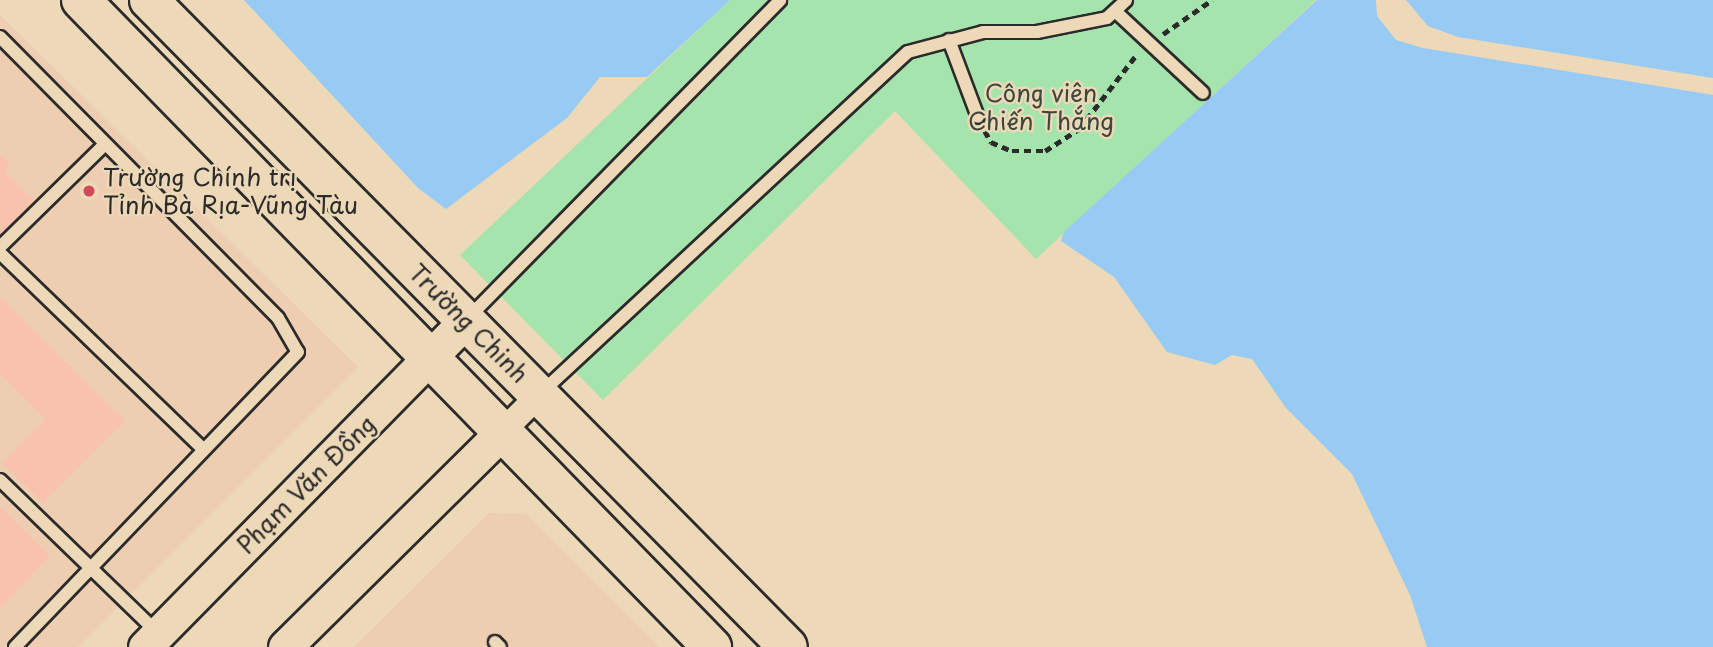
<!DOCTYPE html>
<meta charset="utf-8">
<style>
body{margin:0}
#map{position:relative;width:1713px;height:647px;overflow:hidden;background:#edd8b7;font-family:"Playpen Sans",sans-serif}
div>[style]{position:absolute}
.built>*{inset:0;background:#edceb1}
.green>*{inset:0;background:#a5e4ac}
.water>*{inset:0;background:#97cbf4}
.building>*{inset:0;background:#f9c2ad}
.path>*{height:4.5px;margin-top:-2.25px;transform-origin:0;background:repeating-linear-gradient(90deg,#2b2b2b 0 7px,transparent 0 12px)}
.roads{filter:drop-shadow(2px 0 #2b2b2b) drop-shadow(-2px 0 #2b2b2b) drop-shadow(0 2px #2b2b2b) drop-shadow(0 -2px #2b2b2b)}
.lane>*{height:12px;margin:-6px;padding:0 6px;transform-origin:6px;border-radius:6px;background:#edd8b7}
.street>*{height:24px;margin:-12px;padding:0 12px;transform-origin:12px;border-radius:12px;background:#edd8b7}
.secondary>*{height:33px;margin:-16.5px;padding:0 16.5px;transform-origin:16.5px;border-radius:16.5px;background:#edd8b7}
.highway>*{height:38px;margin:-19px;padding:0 19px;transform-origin:19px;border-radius:19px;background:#edd8b7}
.dots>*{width:19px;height:19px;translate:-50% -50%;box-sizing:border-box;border:4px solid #edd8b7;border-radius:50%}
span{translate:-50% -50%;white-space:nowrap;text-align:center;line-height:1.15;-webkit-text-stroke:5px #edd8b7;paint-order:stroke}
.park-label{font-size:24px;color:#3d473e}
.poi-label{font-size:24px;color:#2b2b2b}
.left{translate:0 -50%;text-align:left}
.street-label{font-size:24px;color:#2b2b2b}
</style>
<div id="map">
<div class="built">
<i style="clip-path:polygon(0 15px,358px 367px,78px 647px,0 647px)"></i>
<i style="clip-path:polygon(489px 513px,526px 514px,659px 647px,354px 647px)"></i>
</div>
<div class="green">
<i style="clip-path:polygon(730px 0,1316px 0,1036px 259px,895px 111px,603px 400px,460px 255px)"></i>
</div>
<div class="water">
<i style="clip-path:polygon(244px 0,730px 0,647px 77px,600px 77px,567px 118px,446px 209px,418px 188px)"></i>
<i style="clip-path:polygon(1317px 0,1376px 0,1377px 16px,1396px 40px,1423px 48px,1713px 95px,1713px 647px,1427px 647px,1410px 595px,1352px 474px,1286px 408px,1252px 359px,1232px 355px,1215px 365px,1167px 352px,1114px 277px,1061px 241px,1064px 232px)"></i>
<i style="clip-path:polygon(1406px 0,1713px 0,1713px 78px,1458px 37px,1428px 26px)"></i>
</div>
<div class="building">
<i style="clip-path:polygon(0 154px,10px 164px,4px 171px,35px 202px,0 237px)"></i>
<i style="clip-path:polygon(0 297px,125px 421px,43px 503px,2px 463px,45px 419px,0 374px)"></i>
<i style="clip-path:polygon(0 506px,50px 556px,0 608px)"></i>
</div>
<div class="path">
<i style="left:1163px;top:34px;width:60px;rotate:-34.8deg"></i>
<i style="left:985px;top:131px;width:13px;rotate:61deg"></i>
<i style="left:991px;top:142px;width:23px;rotate:23deg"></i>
<i style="left:1012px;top:151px;width:33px"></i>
<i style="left:1045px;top:151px;width:40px;rotate:-32.9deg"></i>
<i style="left:1079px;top:129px;width:95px;rotate:-52.3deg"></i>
</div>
<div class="roads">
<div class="lane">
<i style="left:1115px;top:11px;width:120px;rotate:43deg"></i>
<i style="left:0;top:37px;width:395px;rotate:45.3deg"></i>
<i style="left:278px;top:318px;width:39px;rotate:60deg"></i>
<i style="left:298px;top:352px;width:409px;rotate:133.8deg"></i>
<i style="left:949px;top:40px;width:82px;rotate:69.4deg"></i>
<i style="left:0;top:247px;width:147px;rotate:-44.4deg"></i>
<i style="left:0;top:253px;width:282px;rotate:44deg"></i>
<i style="left:469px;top:317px;width:444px;rotate:-45.5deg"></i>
<i style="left:543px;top:391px;width:498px;rotate:-42.9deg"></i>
<i style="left:908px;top:52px;width:78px;rotate:-14.9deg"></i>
<i style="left:983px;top:32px;width:54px"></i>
<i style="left:1037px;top:32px;width:71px;rotate:-11.3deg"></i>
<i style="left:1107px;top:18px;width:26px;rotate:-43deg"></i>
<i style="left:0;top:480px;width:220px;rotate:44.1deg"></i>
<i style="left:495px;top:642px;width:7px;rotate:45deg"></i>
</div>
<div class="street">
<i style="left:503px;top:431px;width:52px;rotate:-45deg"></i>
</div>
<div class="secondary">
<i style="left:145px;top:647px;width:458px;rotate:-45.5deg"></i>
<i style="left:285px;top:647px;width:307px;rotate:-44.7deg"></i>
</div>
<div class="highway">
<i style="left:81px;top:0;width:904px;rotate:45.72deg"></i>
<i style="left:149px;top:0;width:909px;rotate:45.36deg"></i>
</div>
</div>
<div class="dots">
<i style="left:89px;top:191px;background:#d1495b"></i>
</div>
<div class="park-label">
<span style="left:1041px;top:107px">Công viên<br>Chiến Thắng</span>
</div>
<div class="poi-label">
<span class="left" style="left:103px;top:191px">Trường Chính trị<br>Tỉnh Bà Rịa-Vũng Tàu</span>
</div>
<div class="street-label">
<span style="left:469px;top:323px;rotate:45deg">Trường Chinh</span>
<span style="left:306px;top:484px;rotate:-45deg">Phạm Văn Đồng</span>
</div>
</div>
